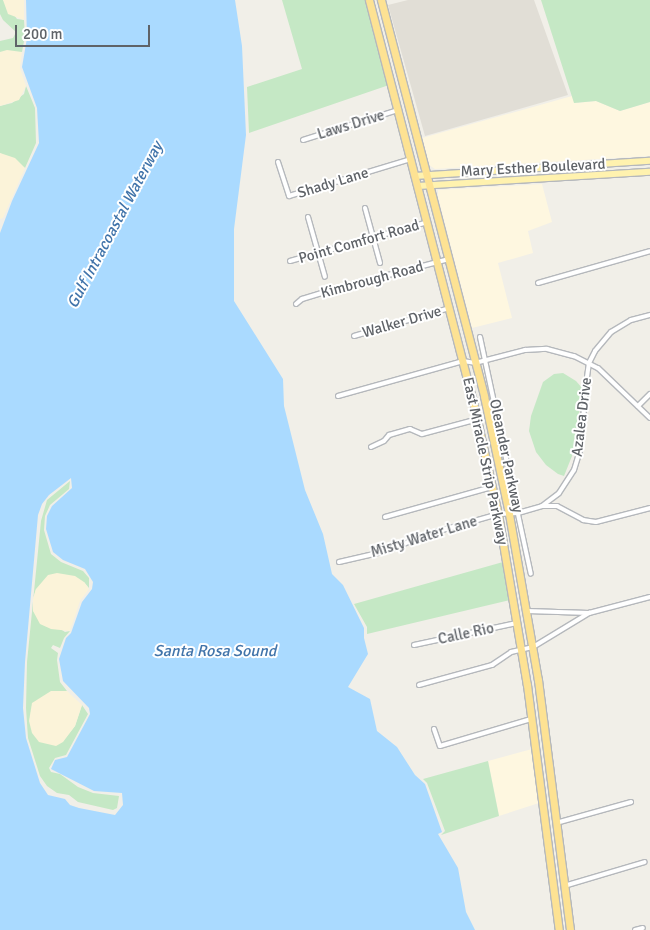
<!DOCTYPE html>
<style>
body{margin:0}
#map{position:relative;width:650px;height:930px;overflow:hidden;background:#f1efe8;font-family:Signika,sans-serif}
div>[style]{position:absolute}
.commercial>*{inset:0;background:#fef7e0}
.education>*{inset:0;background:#e1ded6}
.green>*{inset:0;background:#c5e8c5}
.sand>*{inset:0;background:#fbf3d9}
.water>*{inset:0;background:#aadaff}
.roads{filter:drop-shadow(1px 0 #b5b8bc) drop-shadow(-1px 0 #b5b8bc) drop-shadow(0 1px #b5b8bc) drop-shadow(0 -1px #b5b8bc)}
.street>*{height:4px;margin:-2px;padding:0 2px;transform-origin:2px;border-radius:2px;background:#fff}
.primary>*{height:5.5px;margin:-2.75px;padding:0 2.75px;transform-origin:2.75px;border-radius:2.75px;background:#fff2af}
.highway>*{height:7px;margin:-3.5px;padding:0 3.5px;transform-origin:3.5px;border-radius:3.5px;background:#fde293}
span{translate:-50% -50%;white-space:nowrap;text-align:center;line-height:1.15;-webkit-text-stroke:4px #fff;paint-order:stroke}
.street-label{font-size:15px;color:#5f6368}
.water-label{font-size:16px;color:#4174aa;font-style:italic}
.scale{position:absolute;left:15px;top:25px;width:135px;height:22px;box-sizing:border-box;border:2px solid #5f6368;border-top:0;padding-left:6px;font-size:15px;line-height:18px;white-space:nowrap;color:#5f6368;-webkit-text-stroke:4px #fff;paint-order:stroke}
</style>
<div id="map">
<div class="commercial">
<i style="clip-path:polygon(572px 96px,575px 103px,596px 101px,620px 111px,650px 102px,650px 156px,435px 169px,429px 165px,422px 138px)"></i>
<i style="clip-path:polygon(542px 184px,552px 222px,528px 231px,533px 253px,498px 263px,512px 318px,472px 328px,438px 197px,438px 190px)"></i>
<i style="clip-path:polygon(532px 749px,539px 803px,499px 816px,488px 761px)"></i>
</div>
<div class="education">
<i style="clip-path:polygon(408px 0,534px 0,568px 95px,425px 136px,388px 5px)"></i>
</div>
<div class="green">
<i style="clip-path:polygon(0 0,3px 0,17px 19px,24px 20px,25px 36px,22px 52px,0 52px,0 41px,13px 38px,16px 32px,3px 20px,0 14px)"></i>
<i style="clip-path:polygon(282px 0,366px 0,389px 85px,249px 133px,247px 87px,302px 69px)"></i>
<i style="clip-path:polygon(541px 0,650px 0,650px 102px,620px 111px,596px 101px,574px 103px)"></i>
<i style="clip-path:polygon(26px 86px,35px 108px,36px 143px,25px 168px,0 153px,0 106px,12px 103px,24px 94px)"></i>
<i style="clip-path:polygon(563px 373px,576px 381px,583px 389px,572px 456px,564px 476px,558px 474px,546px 465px,536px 452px,529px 431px,531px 416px,543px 382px,554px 374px)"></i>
<i style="clip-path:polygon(70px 481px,69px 489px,50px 505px,45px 516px,44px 530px,51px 554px,61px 562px,83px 571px,89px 578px,89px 588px,84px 582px,36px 589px,33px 599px,33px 611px,65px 632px,70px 631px,64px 638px,60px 648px,53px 645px,51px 648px,58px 653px,57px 660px,60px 682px,67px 691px,51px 691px,63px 741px,75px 726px,82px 705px,88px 714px,66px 755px,55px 758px,49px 768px,51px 772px,60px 774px,78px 787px,93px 793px,119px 796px,117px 808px,113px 810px,78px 802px,69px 795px,57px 793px,47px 786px,40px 776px,28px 738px,26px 708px,27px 662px,41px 521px,47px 500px)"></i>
<i style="clip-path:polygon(503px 562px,510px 600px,367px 634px,367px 627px,354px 604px)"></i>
<i style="clip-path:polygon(488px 761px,499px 816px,441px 835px,445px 831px,427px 783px,423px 779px)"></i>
</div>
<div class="sand">
<i style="clip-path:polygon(3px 0,24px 0,24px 20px,8px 14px)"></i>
<i style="clip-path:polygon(7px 50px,22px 52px,20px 68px,26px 86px,19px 100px,0 106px,0 52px)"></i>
<i style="clip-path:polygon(0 153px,15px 158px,25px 168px,3px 218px,0 219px)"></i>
<i style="clip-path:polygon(57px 573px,75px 576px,84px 582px,89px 589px,80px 601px,70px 631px,51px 629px,40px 624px,33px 611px,33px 599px,36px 589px,48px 575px)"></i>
<i style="clip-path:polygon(51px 691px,67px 691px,82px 705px,75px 726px,63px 742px,56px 746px,39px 742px,32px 733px,29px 721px,32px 703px)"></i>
</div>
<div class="water">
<i style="clip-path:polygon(evenodd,26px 0,235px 0,242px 46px,246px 135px,234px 229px,234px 301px,283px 379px,284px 406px,305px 490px,323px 534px,332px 574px,343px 585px,364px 628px,364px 638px,368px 654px,348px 687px,370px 699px,377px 731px,397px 747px,415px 775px,425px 784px,442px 832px,438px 834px,458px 868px,466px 912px,475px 930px,0 930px,0 233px,12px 201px,39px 143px,37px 108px,22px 67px,27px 38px,26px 0,71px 478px,72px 488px,52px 506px,47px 516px,46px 529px,53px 552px,63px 560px,85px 569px,93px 582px,92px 589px,82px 602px,71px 633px,66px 638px,59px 659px,63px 681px,89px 708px,90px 714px,67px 757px,55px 760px,51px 769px,94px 791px,122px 793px,123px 805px,115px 815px,79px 808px,70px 805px,65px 799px,48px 795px,40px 783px,26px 738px,23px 708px,25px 662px,38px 515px,42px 504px,49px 495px,71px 478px)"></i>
</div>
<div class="roads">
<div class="street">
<i style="left:303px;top:140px;width:100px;rotate:-17.5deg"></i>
<i style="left:278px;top:162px;width:36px;rotate:72deg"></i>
<i style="left:289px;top:196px;width:127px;rotate:-16.9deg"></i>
<i style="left:365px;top:208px;width:57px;rotate:74.7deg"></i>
<i style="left:308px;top:217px;width:62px;rotate:74.2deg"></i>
<i style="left:290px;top:261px;width:143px;rotate:-15.8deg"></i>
<i style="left:538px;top:283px;width:116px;rotate:-15.9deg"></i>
<i style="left:296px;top:304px;width:8px;rotate:-40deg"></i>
<i style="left:302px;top:299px;width:30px;rotate:-17deg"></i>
<i style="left:331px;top:290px;width:122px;rotate:-14.7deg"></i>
<i style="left:354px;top:336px;width:100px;rotate:-16.3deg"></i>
<i style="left:480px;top:337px;width:242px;rotate:77.9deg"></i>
<i style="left:338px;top:396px;width:130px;rotate:-15.6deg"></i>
<i style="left:463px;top:361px;width:12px;rotate:9deg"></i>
<i style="left:475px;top:363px;width:52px;rotate:-14.6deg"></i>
<i style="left:525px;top:350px;width:22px;rotate:-3deg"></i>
<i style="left:547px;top:349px;width:28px;rotate:15deg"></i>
<i style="left:574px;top:356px;width:27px;rotate:27deg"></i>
<i style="left:598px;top:368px;width:72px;rotate:43.9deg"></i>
<i style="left:638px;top:406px;width:17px;rotate:-45deg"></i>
<i style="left:371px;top:447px;width:14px;rotate:-25deg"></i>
<i style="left:384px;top:441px;width:8px;rotate:-50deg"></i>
<i style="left:389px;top:435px;width:22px;rotate:-16deg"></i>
<i style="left:410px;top:429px;width:13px;rotate:23deg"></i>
<i style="left:422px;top:434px;width:58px;rotate:-15deg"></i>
<i style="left:542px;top:506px;width:15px"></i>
<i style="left:557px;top:506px;width:30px;rotate:28deg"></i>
<i style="left:583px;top:520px;width:13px;rotate:9deg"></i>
<i style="left:596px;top:522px;width:56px;rotate:-14.5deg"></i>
<i style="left:385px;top:517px;width:111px;rotate:-15.7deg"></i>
<i style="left:339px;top:562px;width:49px;rotate:-12.9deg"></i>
<i style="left:387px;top:551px;width:41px;rotate:-22.8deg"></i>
<i style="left:425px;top:535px;width:76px;rotate:-16deg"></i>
<i style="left:498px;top:514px;width:20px;rotate:-3deg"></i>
<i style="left:518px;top:513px;width:25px;rotate:-16deg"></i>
<i style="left:542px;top:506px;width:21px;rotate:-37deg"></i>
<i style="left:559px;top:493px;width:27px;rotate:-57deg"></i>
<i style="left:574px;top:470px;width:21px;rotate:-73deg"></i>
<i style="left:580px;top:450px;width:73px;rotate:-84.5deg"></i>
<i style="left:587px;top:377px;width:14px;rotate:-82deg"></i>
<i style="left:589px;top:363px;width:13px;rotate:-63deg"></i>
<i style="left:595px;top:351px;width:25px;rotate:-50deg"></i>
<i style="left:611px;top:332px;width:23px;rotate:-31deg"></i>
<i style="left:631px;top:320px;width:20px;rotate:-15deg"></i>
<i style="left:527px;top:611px;width:62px;rotate:1.8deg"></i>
<i style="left:414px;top:645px;width:105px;rotate:-12.1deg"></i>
<i style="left:419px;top:685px;width:76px;rotate:-15.3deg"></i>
<i style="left:492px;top:665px;width:23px;rotate:-34deg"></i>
<i style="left:511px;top:652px;width:23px;rotate:-13deg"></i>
<i style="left:533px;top:647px;width:66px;rotate:-31.3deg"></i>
<i style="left:589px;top:613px;width:63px;rotate:-14.7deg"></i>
<i style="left:434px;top:729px;width:18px;rotate:71deg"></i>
<i style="left:440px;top:746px;width:95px;rotate:-16.5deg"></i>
<i style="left:556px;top:823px;width:78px;rotate:-15.6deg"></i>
<i style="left:564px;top:886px;width:84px;rotate:-16.5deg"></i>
<i style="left:635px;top:930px;width:8px;rotate:-14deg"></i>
</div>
<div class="primary">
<i style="left:415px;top:176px;width:235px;rotate:-3.7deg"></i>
<i style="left:418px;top:186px;width:232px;rotate:-3.5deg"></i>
</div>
<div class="highway">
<i style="left:369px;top:0;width:410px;rotate:75.5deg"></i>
<i style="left:472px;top:397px;width:120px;rotate:77.5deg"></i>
<i style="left:498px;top:514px;width:173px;rotate:80.4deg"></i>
<i style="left:527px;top:685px;width:247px;rotate:82.6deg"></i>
<i style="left:381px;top:0;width:409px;rotate:75.4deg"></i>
<i style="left:484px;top:396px;width:121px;rotate:78deg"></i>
<i style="left:509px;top:514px;width:169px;rotate:80.1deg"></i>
<i style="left:538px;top:680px;width:252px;rotate:82.7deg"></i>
</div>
</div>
<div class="street-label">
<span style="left:351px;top:125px;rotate:-17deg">Laws Drive</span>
<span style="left:533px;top:168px;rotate:-3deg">Mary Esther Boulevard</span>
<span style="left:333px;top:183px;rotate:-17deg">Shady Lane</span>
<span style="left:359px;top:242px;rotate:-16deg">Point Comfort Road</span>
<span style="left:372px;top:280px;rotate:-15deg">Kimbrough Road</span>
<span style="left:402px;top:322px;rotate:-16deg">Walker Drive</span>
<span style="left:582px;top:417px;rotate:-83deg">Azalea Drive</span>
<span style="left:506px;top:456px;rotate:78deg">Oleander Parkway</span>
<span style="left:485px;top:461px;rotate:78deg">East Miracle Strip Parkway</span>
<span style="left:424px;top:537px;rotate:-17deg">Misty Water Lane</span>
<span style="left:466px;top:634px;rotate:-12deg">Calle Rio</span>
</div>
<div class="water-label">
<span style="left:115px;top:225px;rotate:-62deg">Gulf Intracoastal Waterway</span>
<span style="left:215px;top:651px">Santa Rosa Sound</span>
</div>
<div class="scale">200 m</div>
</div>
